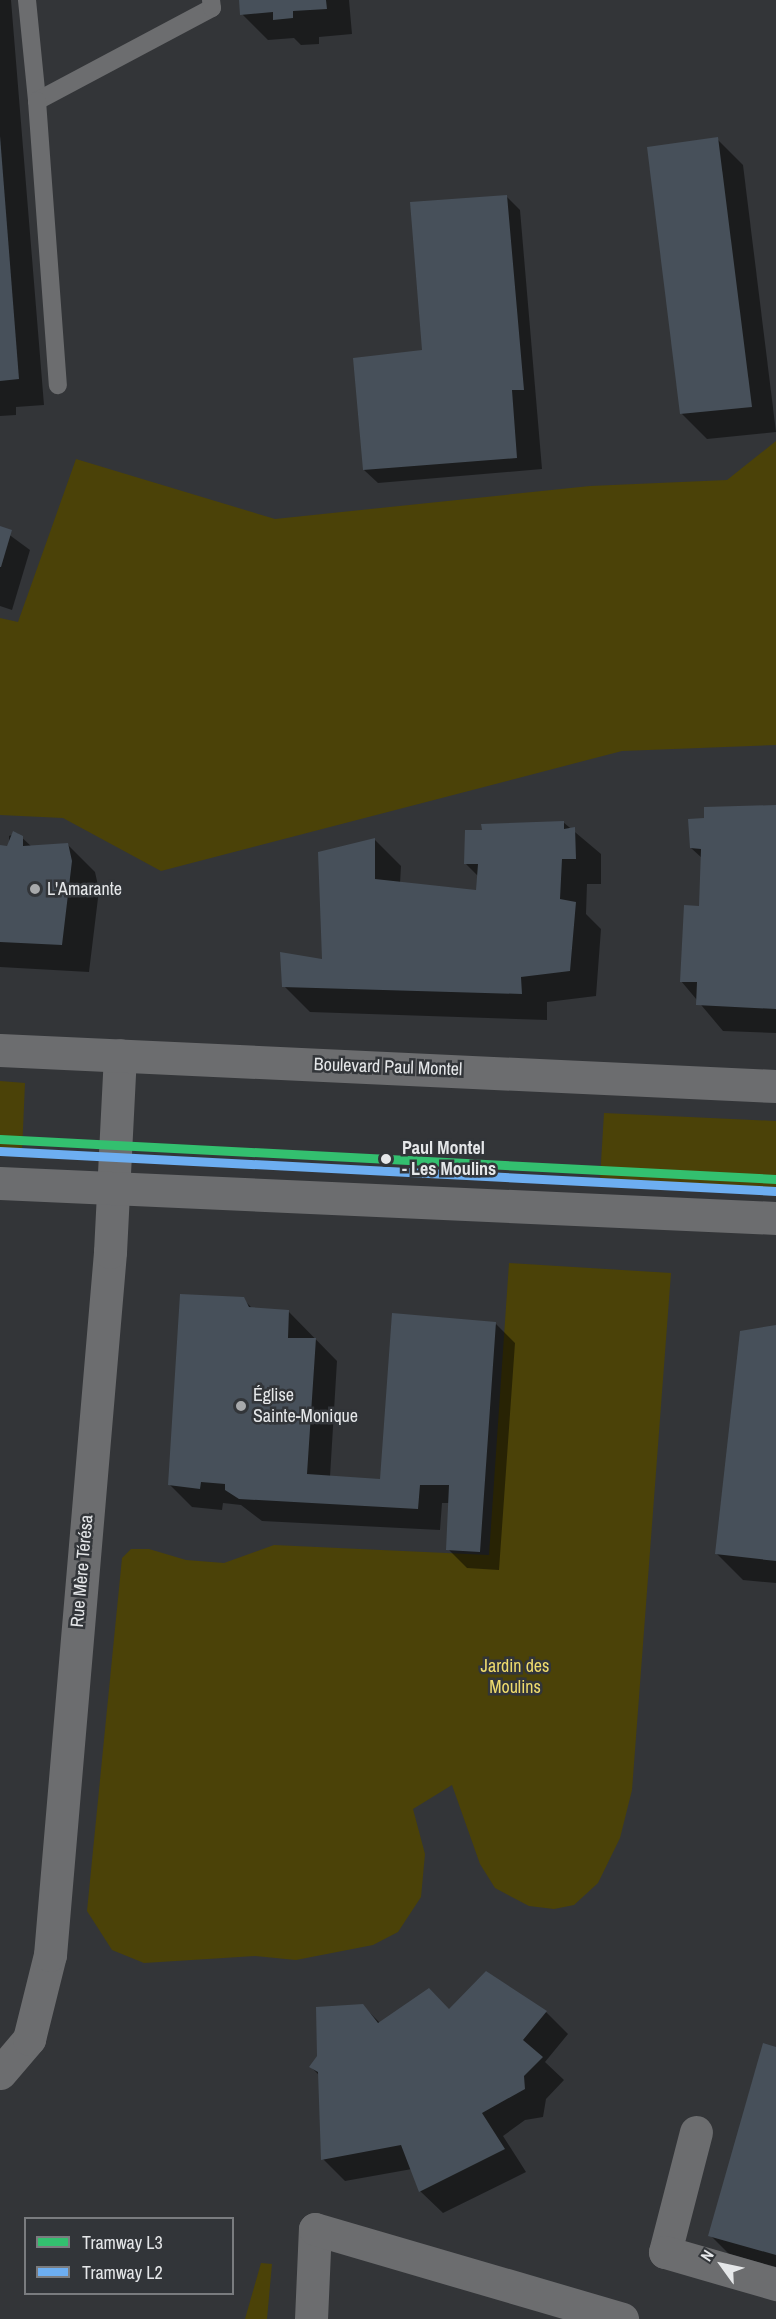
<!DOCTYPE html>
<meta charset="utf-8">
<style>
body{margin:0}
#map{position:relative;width:776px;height:2319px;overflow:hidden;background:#333538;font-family:"Archivo Narrow",sans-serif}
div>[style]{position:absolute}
.green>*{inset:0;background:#4b4208}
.shadow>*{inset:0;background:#0007}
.building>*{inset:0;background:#47505a}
.service>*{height:18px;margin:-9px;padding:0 9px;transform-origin:9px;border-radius:9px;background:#6c6d6f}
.minor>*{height:33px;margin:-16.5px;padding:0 16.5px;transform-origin:16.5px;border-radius:16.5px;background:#6c6d6f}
.secondary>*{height:33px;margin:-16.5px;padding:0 16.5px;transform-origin:16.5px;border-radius:16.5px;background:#6c6d6f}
.tram-1>*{height:9px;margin:-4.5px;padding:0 4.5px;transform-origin:4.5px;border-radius:4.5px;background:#33c06f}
.tram-2>*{height:9px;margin:-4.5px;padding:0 4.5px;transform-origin:4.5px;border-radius:4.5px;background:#6daef1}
.dots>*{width:16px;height:16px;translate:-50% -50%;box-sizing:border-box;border:3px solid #323539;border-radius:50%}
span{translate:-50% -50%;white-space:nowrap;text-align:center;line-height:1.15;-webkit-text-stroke:5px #323539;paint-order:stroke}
.poi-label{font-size:18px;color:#e5e7e9}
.left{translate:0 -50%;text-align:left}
.street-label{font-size:18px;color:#e5e7e9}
.stop-label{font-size:18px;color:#e5e7e9;font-weight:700}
.park-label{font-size:18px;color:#efdb6d}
.legend{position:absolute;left:24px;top:2217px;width:210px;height:78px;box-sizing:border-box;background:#323539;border:2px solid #7a7c7f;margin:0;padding:8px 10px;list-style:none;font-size:18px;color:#e5e7e9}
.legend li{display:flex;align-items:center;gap:12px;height:30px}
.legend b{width:30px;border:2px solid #7a7c7f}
.north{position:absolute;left:692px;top:2235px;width:60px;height:60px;-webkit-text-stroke:4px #323539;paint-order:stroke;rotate:303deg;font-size:16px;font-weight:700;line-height:24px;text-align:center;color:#e5e7e9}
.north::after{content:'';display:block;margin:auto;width:21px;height:27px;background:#e5e7e9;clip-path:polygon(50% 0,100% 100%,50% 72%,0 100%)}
</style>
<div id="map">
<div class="green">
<i style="clip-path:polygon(776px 441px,776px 745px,622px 751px,161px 871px,63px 818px,0 815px,0 618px,18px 622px,76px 459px,275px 519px,590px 486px,727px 480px)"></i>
<i style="clip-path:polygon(0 1081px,25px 1083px,22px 1152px,0 1151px)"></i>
<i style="clip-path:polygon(604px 1113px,776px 1121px,776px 1188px,600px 1179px)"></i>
<i style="clip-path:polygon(509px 1263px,671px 1273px,632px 1790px,620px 1838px,598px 1883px,574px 1905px,554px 1909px,529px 1906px,495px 1888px,480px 1864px,452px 1785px,413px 1809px,425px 1854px,421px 1897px,398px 1932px,373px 1945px,296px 1960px,255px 1956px,144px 1963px,112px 1950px,87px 1911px,122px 1558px,131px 1549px,149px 1549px,186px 1560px,224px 1563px,274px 1545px,489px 1555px)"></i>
<i style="clip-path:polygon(261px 2263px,272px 2264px,267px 2319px,245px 2319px)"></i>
</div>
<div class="shadow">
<i style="clip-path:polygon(0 0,11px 0,44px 405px,16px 407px,16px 415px,0 416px)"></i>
<i style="clip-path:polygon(241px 0,349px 0,352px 34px,319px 37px,319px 44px,301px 45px,294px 38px,268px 40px,242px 14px)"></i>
<i style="clip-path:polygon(717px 139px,743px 165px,776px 432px,707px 439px,681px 413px)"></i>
<i style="clip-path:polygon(506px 196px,520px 210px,542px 469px,378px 483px,364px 470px)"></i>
<i style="clip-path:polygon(0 528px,30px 550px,12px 610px,0 606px)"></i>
<i style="clip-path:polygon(776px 806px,776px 1033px,723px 1031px,681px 981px,701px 907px,703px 859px,691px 848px,705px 819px)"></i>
<i style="clip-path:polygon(563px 822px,601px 854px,601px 884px,587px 884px,586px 914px,601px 929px,596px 996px,547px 1002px,547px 1020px,310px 1012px,284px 986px,324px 961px,375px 840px,401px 866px,400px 884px,478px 892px,479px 877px,466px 864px,483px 832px)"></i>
<i style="clip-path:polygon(17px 833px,32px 847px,67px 844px,95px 872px,99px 890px,89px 972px,0 967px,0 846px,9px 848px,9px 836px)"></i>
<i style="clip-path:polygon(243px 1299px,253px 1309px,288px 1311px,337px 1361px,330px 1477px,381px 1480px,496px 1324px,515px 1343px,499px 1570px,467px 1568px,448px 1549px,450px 1503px,442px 1503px,440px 1530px,262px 1521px,241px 1505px,223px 1503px,222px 1510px,192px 1507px,169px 1484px)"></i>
<i style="clip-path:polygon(776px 1327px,776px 1583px,743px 1580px,717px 1554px)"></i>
<i style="clip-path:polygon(487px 1973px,546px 2012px,568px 2034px,545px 2062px,564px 2080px,546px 2099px,543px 2117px,525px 2120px,503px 2136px,526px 2172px,443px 2213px,420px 2191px,412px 2169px,345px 2181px,323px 2159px,320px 2076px,311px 2067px,362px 2005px,380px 2023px,450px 2010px)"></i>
<i style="clip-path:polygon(776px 2048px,776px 2267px,729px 2254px,710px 2235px)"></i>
</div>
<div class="building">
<i style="clip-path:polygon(239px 0,326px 0,327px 9px,293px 11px,293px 18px,273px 20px,273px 12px,240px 15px)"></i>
<i style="clip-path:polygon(0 136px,19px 379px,0 381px)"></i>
<i style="clip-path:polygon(718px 137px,752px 407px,680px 414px,647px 147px)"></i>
<i style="clip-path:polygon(507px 195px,524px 390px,512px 390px,517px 458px,363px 470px,353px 358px,422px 350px,410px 202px)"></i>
<i style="clip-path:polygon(0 526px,12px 530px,1px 567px,0 567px)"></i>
<i style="clip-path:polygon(776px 805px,776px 1009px,696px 1005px,697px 982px,680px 982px,684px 905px,699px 906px,701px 849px,690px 848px,688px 819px,704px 818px,704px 807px)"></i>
<i style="clip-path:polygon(564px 821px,564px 829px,575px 827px,576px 859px,562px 859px,560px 899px,576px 902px,570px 971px,521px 977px,522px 994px,282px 987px,280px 952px,322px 959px,318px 852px,375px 838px,375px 879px,476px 890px,478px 864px,464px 864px,465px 830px,482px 830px,481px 824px)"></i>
<i style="clip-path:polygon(13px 831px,23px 836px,23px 846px,68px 843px,72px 861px,62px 945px,0 942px,0 845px,7px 846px)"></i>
<i style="clip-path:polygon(180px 1294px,244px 1297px,249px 1307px,289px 1310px,288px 1338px,316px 1338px,307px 1474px,380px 1479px,392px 1313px,496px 1322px,480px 1552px,446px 1550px,449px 1485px,420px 1485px,418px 1509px,239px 1499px,225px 1490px,225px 1484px,201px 1482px,200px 1489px,168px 1485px)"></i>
<i style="clip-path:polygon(776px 1325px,776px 1561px,715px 1554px,740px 1331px)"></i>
<i style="clip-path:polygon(486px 1971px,547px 2011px,523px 2040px,543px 2057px,524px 2076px,525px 2089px,482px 2113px,505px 2149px,419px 2192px,401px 2145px,321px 2160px,318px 2072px,309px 2067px,317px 2056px,316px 2007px,363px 2004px,378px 2023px,429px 1988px,449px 2009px)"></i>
<i style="clip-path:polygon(763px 2043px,776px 2047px,776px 2255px,708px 2236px)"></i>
</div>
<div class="service">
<i style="left:27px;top:0;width:101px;rotate:84.3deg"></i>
<i style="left:37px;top:101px;width:198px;rotate:-28deg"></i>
<i style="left:212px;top:8px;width:8px;rotate:-97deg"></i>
<i style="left:37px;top:101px;width:285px;rotate:85.8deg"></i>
</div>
<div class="minor">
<i style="left:0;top:2073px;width:45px;rotate:-49.5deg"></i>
<i style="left:29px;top:2039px;width:87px;rotate:-76deg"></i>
<i style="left:50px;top:1955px;width:706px;rotate:-85.12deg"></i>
<i style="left:110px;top:1252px;width:197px;rotate:-87.1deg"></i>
<i style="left:696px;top:2132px;width:124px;rotate:104.5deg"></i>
<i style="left:665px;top:2252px;width:116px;rotate:16.1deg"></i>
<i style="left:311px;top:2319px;width:90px;rotate:-87.5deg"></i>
<i style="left:315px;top:2229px;width:320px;rotate:16.3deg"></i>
</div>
<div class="secondary">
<i style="left:0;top:1050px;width:777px;rotate:2.66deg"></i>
<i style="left:0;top:1183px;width:777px;rotate:2.58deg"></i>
</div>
<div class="tram-1">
<i style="left:0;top:1139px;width:777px;rotate:2.95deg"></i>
</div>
<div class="tram-2">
<i style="left:0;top:1151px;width:776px;rotate:2.95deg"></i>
</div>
<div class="dots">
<i style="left:35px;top:889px;background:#a7a9ab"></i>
<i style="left:386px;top:1159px;background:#e5e7e9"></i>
<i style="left:241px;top:1406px;background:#a7a9ab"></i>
</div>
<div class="poi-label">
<span class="left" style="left:47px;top:889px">L'Amarante</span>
<span class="left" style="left:253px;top:1406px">Église<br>Sainte-Monique</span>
</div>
<div class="street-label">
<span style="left:388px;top:1067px;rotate:2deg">Boulevard Paul Montel</span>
<span style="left:82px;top:1571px;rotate:-85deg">Rue Mère Térésa</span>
</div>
<div class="stop-label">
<span class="left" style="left:402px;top:1159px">Paul Montel<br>- Les Moulins</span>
</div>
<div class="park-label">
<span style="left:515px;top:1677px">Jardin des<br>Moulins</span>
</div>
<ul class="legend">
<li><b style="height:8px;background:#33c06f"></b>Tramway L3</li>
<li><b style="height:8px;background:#6daef1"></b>Tramway L2</li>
</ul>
<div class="north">N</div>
</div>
